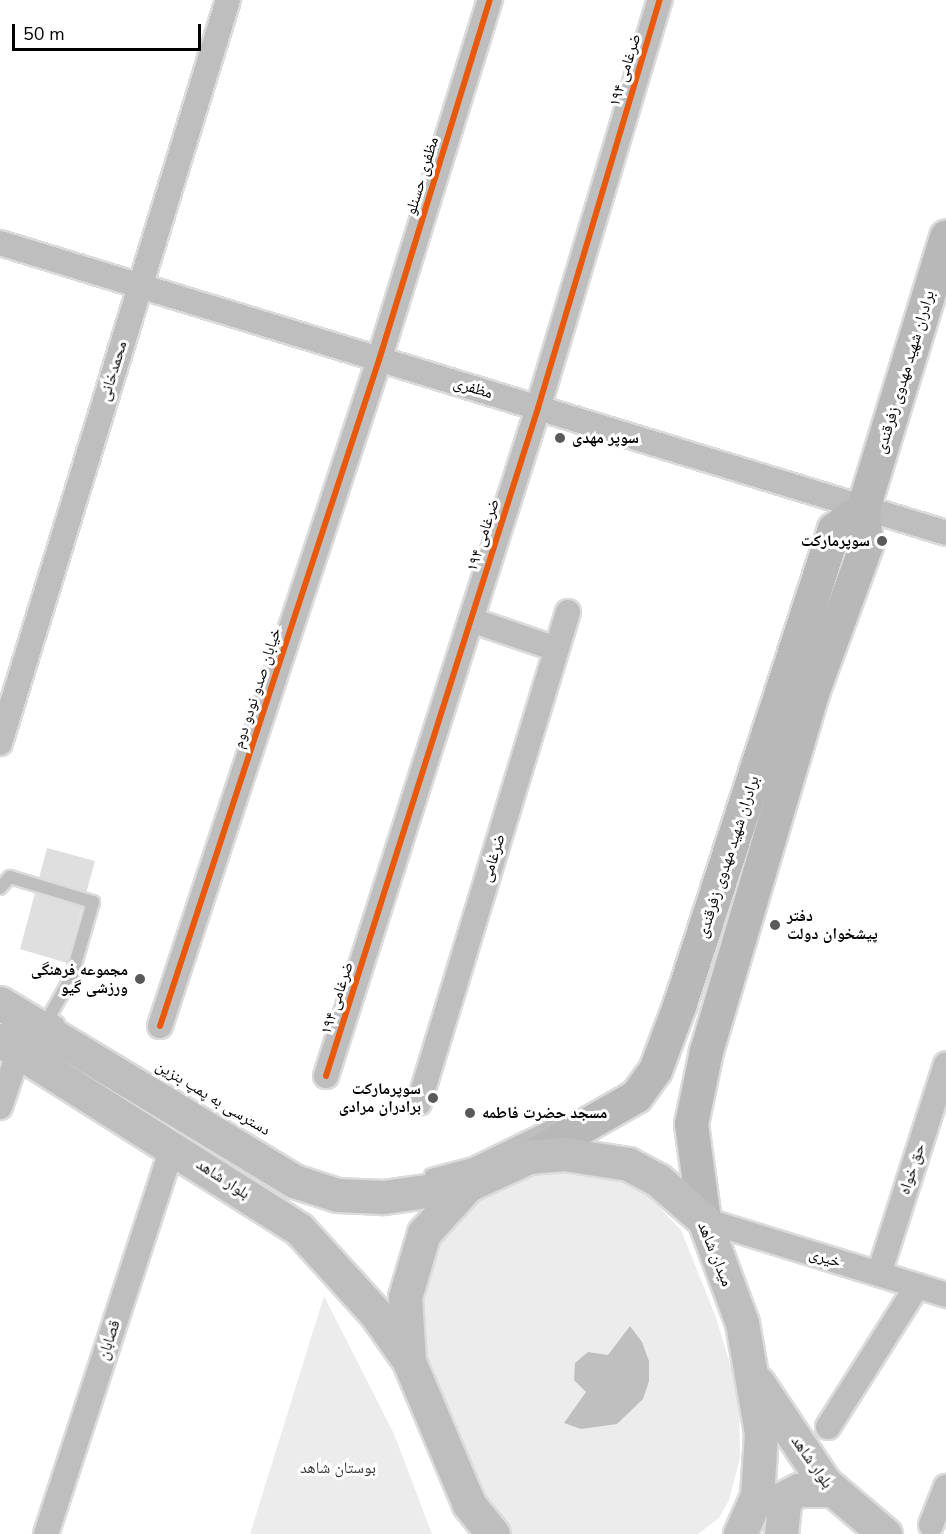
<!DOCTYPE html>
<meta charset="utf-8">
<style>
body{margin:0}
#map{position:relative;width:946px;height:1534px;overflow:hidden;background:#fff;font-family:"Nunito Sans","Noto Naskh Arabic",sans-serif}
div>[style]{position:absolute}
.green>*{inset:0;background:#ececec}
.water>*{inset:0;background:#bfbfbf}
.building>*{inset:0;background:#dfdfdf}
.roads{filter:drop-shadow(2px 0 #dbdbdb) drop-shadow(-2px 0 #dbdbdb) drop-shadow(0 2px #dbdbdb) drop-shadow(0 -2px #dbdbdb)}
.service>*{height:12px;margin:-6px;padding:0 6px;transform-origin:6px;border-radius:6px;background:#bebebe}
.minor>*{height:24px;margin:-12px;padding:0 12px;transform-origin:12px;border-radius:12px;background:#bebebe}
.secondary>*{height:33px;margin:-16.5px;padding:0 16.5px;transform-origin:16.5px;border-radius:16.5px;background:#b8b8b8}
.primary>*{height:33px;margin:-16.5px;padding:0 16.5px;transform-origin:16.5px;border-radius:16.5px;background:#bebebe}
.cycleway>*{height:6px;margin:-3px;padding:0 3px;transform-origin:3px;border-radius:3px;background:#e8590c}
.dots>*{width:16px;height:16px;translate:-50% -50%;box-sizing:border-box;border:3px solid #fff;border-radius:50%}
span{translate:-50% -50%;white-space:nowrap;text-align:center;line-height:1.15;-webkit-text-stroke:6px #fff;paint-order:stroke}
.street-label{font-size:16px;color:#000}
.poi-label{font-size:16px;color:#000;font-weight:700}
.left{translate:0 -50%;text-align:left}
.right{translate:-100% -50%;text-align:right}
.park-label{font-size:16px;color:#333}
.scale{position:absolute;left:12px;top:24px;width:189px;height:27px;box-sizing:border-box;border:3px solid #000;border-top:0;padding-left:8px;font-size:18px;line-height:21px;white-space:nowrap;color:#000;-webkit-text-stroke:4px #fff;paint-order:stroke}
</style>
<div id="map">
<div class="green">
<i style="clip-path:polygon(602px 1170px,643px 1190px,681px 1230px,715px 1315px,739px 1393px,740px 1458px,729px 1500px,719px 1518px,698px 1534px,504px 1534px,454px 1430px,419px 1336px,422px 1281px,436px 1237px,481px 1197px,542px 1171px)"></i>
<i style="clip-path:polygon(324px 1296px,394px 1434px,432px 1534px,250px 1534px)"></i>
</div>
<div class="water">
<i style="clip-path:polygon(630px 1326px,642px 1342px,649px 1361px,649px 1381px,643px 1399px,617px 1424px,581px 1429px,564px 1423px,586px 1392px,574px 1380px,575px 1363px,588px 1352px,608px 1355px)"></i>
</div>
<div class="building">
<i style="clip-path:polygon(47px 848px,95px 861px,67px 963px,20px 949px)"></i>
</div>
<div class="roads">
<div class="service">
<i style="left:0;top:888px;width:15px;rotate:-48deg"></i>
<i style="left:10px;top:877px;width:87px;rotate:16.8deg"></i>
<i style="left:93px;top:902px;width:79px;rotate:106.1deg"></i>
<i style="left:71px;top:978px;width:45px;rotate:119.4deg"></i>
<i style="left:49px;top:1017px;width:11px;rotate:34deg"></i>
<i style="left:431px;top:1175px;width:43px;rotate:-14.7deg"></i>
<i style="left:473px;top:1164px;width:85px;rotate:-26deg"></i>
<i style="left:549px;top:1127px;width:17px"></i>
</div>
<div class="minor">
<i style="left:0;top:243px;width:989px;rotate:17.04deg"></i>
<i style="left:471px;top:620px;width:90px;rotate:18.8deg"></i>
<i style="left:0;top:743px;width:777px;rotate:-72.94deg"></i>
<i style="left:160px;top:1026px;width:701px;rotate:-71.8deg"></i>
<i style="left:379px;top:360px;width:377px;rotate:-72.9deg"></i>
<i style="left:326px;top:1076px;width:701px;rotate:-72.39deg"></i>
<i style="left:538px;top:408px;width:426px;rotate:-73.4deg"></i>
<i style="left:419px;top:1103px;width:513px;rotate:-73.12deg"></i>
<i style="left:0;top:1107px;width:59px;rotate:-71.3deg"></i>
<i style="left:704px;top:1220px;width:253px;rotate:17.2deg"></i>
<i style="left:879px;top:1274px;width:220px;rotate:-72.3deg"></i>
<i style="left:828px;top:1427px;width:167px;rotate:-57.7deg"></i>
<i style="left:931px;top:1525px;width:41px;rotate:-68.5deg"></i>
<i style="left:46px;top:1534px;width:408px;rotate:-71.9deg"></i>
</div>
<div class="secondary">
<i style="left:529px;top:1157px;width:123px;rotate:-29.7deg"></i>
<i style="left:636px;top:1096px;width:32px;rotate:-54deg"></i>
<i style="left:655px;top:1070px;width:72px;rotate:-69.5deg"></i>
<i style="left:680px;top:1003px;width:498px;rotate:-72deg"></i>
<i style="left:834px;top:529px;width:36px;rotate:-36deg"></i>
<i style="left:704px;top:1220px;width:97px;rotate:-97.7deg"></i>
<i style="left:691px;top:1124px;width:75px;rotate:-78.4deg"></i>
<i style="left:706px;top:1051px;width:377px;rotate:-73.5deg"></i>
<i style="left:813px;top:690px;width:154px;rotate:-69.9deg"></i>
<i style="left:866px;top:545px;width:37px;rotate:-95deg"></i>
<i style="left:863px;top:508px;width:284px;rotate:-73deg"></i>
</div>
<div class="primary">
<i style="left:0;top:1003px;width:344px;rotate:31.2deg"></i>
<i style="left:294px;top:1181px;width:45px;rotate:18deg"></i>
<i style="left:337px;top:1195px;width:46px;rotate:2.5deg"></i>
<i style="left:383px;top:1197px;width:86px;rotate:-8deg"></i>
<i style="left:0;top:1040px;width:354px;rotate:32.3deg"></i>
<i style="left:299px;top:1229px;width:115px;rotate:47.8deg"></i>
<i style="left:376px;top:1314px;width:57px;rotate:54.9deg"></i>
<i style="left:758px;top:1383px;width:120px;rotate:56.2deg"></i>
<i style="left:825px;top:1483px;width:79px;rotate:40.4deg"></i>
<i style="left:493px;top:1534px;width:38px;rotate:-129deg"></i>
<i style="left:469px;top:1504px;width:155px;rotate:-112.8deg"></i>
<i style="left:409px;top:1361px;width:64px;rotate:-93.6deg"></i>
<i style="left:405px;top:1297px;width:67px;rotate:-73.5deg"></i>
<i style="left:424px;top:1233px;width:65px;rotate:-47.5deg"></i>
<i style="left:468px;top:1185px;width:67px;rotate:-24.7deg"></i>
<i style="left:529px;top:1157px;width:35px;rotate:-5deg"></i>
<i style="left:564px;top:1154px;width:65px;rotate:8.9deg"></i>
<i style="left:628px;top:1164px;width:34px;rotate:28deg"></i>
<i style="left:658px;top:1180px;width:61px;rotate:41deg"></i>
<i style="left:704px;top:1220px;width:110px;rotate:69.7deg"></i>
<i style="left:742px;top:1323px;width:112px;rotate:80.2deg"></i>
<i style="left:761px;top:1433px;width:63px;rotate:93.6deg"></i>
<i style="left:757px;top:1496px;width:42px;rotate:114.1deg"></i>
<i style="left:781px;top:1534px;width:37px;rotate:-84deg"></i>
<i style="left:785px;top:1497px;width:16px;rotate:-27deg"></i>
<i style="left:799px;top:1490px;width:33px"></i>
</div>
</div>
<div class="cycleway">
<i style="left:160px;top:1026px;width:701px;rotate:-71.8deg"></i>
<i style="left:379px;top:360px;width:377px;rotate:-72.9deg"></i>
<i style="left:326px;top:1076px;width:701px;rotate:-72.39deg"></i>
<i style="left:538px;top:408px;width:426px;rotate:-73.4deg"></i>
</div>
<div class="dots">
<i style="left:560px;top:438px;background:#595959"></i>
<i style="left:882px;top:541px;background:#595959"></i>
<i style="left:775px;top:925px;background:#595959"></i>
<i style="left:140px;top:979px;background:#595959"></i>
<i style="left:433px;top:1098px;background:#595959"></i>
<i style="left:470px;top:1113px;background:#595959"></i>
</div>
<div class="street-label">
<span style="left:625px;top:70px;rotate:-73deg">ضرغامی ۱۹۴</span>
<span style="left:422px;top:176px;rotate:-73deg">مظفری حسنلو</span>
<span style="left:113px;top:371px;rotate:-73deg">محمدخانی</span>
<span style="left:905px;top:372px;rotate:-73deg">برادران شهید مهدوی زفرقندی</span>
<span style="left:473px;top:388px;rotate:17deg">مظفری</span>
<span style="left:483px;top:535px;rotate:-72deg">ضرغامی ۱۹۴</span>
<span style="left:257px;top:688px;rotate:-72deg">خیابان صدو نودو دوم</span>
<span style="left:728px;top:857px;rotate:-72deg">برادران شهید مهدوی زفرقندی</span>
<span style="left:493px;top:858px;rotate:-73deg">ضرغامی</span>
<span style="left:337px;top:998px;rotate:-72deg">ضرغامی ۱۹۴</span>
<span style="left:213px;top:1098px;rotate:31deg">دسترسی به پمپ بنزین</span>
<span style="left:912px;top:1169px;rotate:-72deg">حق خواه</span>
<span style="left:223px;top:1179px;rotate:33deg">بلوار شاهد</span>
<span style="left:715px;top:1254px;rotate:68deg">میدان شاهد</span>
<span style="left:825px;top:1258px;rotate:17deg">خیری</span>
<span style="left:109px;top:1340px;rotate:-72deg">قصابان</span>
<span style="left:812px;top:1462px;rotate:55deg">بلوار شاهد</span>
</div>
<div class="poi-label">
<span class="left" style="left:572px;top:438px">سوپر مهدی</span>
<span class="right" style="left:870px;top:541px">سوپرمارکت</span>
<span class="left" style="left:787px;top:925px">دفتر<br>پیشخوان دولت</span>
<span class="right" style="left:128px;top:979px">مجموعه فرهنگی<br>ورزشی گیو</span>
<span class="right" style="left:421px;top:1098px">سوپرمارکت<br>برادران مرادی</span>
<span class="left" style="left:482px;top:1113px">مسجد حضرت فاطمه</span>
</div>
<div class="park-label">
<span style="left:338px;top:1468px">بوستان شاهد</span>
</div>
<div class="scale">50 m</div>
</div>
